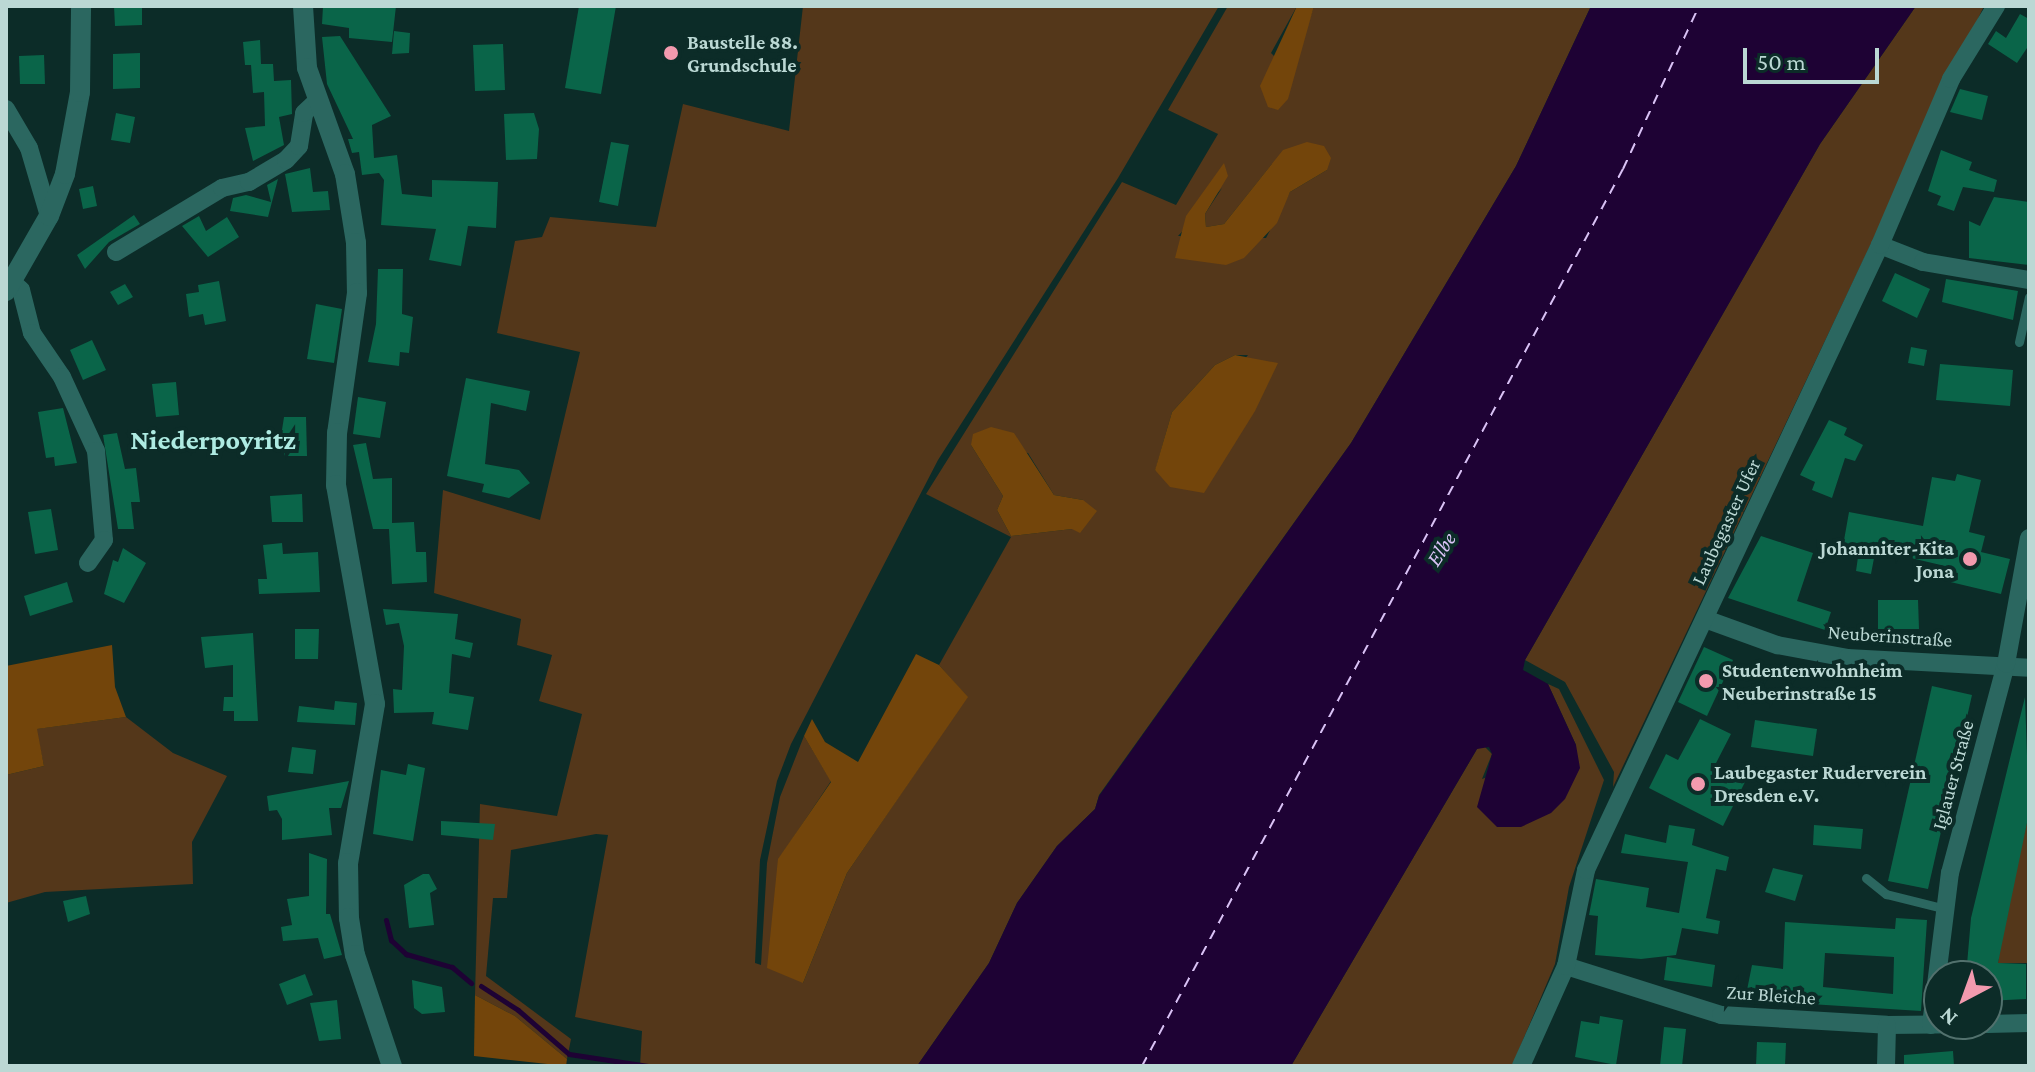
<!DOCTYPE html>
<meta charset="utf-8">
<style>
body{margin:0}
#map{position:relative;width:2035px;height:1072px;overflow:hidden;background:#0c2c28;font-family:"Crimson Pro",serif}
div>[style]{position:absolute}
.green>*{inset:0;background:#54371a}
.forest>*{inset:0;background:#73450b}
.water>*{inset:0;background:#1e0234}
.stream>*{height:5px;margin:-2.5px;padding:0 2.5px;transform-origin:2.5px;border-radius:2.5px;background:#1e0234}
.ferry>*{height:2px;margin-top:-1px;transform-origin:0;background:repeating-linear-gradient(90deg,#d9c2f5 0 10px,transparent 0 18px)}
.building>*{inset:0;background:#0a6549}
.service>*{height:9px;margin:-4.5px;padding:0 4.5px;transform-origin:4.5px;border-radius:4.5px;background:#2b6760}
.minor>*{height:18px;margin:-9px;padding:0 9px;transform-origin:9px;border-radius:9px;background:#2b6760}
.tertiary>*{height:20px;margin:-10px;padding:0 10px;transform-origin:10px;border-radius:10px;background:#2b6760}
.secondary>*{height:20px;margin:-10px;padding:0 10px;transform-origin:10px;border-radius:10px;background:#2b6760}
.dots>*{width:22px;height:22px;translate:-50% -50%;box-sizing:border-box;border:4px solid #0c2c28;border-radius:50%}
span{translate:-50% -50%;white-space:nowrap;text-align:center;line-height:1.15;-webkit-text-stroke:8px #0c2c28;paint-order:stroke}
.poi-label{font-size:20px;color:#bbd8d4;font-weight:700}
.left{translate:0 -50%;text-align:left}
.right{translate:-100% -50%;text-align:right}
.street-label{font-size:20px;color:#bbd8d4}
.water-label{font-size:22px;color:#d9c2f5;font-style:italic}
.district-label{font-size:28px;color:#aeebe2;font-weight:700}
.frame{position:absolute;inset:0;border:8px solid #bbd8d4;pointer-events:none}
.north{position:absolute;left:1923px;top:960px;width:80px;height:80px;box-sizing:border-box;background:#0c2c28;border:2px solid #52716d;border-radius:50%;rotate:221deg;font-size:22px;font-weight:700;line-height:32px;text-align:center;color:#bbd8d4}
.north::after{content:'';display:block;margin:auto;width:28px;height:36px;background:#f29aae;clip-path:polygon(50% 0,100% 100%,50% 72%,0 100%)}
.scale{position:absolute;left:1743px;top:48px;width:136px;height:36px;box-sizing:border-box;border:4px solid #bbd8d4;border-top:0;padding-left:10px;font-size:24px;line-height:28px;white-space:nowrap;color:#bbd8d4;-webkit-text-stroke:6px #0c2c28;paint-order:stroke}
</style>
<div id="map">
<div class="green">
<i style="clip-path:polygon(evenodd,803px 6px,1219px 6px,1118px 178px,938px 460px,791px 744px,777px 781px,760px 860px,755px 963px,761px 965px,767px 863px,780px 797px,804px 736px,831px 781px,779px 859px,803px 983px,847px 873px,967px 697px,939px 665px,1011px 537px,926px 494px,1122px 182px,1176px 205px,1218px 134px,1168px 110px,1228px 6px,1297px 6px,1271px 53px,1292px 74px,1314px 6px,1591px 6px,1516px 166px,1351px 443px,1099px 795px,1095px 809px,1057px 846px,1017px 903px,989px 963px,917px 1066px,640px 1066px,642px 1031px,575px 1017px,608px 835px,596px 834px,511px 850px,507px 898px,493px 898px,486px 976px,571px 1039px,567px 1059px,515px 1016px,475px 995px,480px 804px,557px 816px,582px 714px,539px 701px,552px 655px,517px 645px,521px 619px,434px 593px,443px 490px,540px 520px,580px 352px,497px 333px,515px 241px,542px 237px,550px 217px,656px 227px,683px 104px,789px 131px,803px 6px,1272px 164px,1327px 170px,1290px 192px,1266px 238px,1178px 236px,1222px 188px,1205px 214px,1206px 227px,1224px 224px,1272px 164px,803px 6px,1235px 355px,1248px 355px,1155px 471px,1172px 412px,1215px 365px,1235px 355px,803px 6px,971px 445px,1028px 453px,1054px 495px,1083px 500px,1072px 529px,1011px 536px,997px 510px,1003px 496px,971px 445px)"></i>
<i style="clip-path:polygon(1916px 6px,1984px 6px,1613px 787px,1614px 772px,1565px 682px,1525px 660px,1820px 144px)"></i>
<i style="clip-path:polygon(1548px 684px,1559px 689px,1604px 780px,1569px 887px,1555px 964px,1512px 1066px,1291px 1066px,1477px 749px,1483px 745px,1492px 754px,1482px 779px,1576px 745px)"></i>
<i style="clip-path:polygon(126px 717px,173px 753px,227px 776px,192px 842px,193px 884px,45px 892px,6px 903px,6px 775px,44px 766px,36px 729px)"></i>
<i style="clip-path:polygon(2029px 813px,2029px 963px,1998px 963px,2003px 925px)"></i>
</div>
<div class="forest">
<i style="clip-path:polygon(1297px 6px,1314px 6px,1288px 99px,1278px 110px,1268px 107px,1260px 86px)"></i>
<i style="clip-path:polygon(1307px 142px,1324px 146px,1331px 158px,1327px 170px,1290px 192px,1277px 223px,1244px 258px,1226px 265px,1175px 258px,1186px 216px,1224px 163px,1228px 176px,1205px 214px,1206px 227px,1224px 224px,1283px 150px)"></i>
<i style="clip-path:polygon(1235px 355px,1278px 363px,1255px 411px,1204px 493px,1170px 487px,1155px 470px,1172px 412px,1215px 365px)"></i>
<i style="clip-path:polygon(991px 427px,1014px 433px,1054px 495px,1083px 500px,1097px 511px,1080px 533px,1072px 529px,1011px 536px,997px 510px,1003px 496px,971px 445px,973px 434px)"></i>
<i style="clip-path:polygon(112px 645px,115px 687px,126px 717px,37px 729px,44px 766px,6px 775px,6px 666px)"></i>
<i style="clip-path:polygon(916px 654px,939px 665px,968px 697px,847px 873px,803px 983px,767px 968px,778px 859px,831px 782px,804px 736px,812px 719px,825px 742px,858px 762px)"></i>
<i style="clip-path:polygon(475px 995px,515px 1016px,567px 1059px,566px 1066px,474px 1056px)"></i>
</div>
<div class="water">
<i style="clip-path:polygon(1591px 6px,1916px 6px,1820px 144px,1525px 660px,1523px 670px,1548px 684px,1576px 745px,1580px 768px,1565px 799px,1551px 813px,1521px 827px,1497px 827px,1477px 807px,1492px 754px,1489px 747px,1477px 749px,1291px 1066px,917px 1066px,989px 963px,1017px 903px,1057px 846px,1095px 809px,1099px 796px,1351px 443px,1516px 166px)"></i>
</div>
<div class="stream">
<i style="left:386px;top:920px;width:21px;rotate:76deg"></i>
<i style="left:391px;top:940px;width:21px;rotate:43deg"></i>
<i style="left:406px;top:954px;width:48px;rotate:15.8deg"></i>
<i style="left:452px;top:967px;width:25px;rotate:40deg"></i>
<i style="left:481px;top:986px;width:44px;rotate:33deg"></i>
<i style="left:518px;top:1010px;width:67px;rotate:40.8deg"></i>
<i style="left:569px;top:1054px;width:80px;rotate:8.6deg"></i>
</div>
<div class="ferry">
<i style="left:1142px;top:1066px;width:1018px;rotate:-61.8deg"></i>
<i style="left:1623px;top:169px;width:180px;rotate:-65deg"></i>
</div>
<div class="building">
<i style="clip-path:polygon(114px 6px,142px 6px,142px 25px,115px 26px)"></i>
<i style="clip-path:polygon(323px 6px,396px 6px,392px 42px,349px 38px,349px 28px,322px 24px)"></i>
<i style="clip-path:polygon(579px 6px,616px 6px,601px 94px,565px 88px)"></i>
<i style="clip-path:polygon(2020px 14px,2029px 19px,2029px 45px,2017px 63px,1988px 44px,1996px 31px,2006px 38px)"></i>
<i style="clip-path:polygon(394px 31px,410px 33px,409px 53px,392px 54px)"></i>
<i style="clip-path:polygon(340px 36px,391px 116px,372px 125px,374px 158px,397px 155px,402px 194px,432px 197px,432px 180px,498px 182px,496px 228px,468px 226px,461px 266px,429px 260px,436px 229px,381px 225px,384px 180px,379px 173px,362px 175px,359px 152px,352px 153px,348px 139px,353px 139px,327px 84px,322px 37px)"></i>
<i style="clip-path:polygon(260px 40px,261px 64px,273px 64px,274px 81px,291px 80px,292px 114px,279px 117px,284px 145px,253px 161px,245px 128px,265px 126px,264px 92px,253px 93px,251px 65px,259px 65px,245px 65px,243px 42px)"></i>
<i style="clip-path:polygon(503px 44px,505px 90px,475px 91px,473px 45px)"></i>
<i style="clip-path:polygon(140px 53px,140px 88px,113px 89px,113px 54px)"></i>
<i style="clip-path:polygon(44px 55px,45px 84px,20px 84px,19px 56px)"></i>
<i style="clip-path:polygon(1960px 89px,1988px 96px,1982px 120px,1950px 112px)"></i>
<i style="clip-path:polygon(116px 113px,135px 117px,130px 143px,111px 140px)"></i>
<i style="clip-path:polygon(534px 113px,539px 129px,537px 159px,506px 160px,504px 114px)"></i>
<i style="clip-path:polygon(611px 142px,629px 145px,618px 206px,599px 202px)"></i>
<i style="clip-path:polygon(1941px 150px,1972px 162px,1969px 170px,1997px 180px,1994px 192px,1963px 187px,1954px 211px,1937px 205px,1941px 196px,1928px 191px)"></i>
<i style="clip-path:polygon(310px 168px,313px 192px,328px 191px,330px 210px,292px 212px,285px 174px)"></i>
<i style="clip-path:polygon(278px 179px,268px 217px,230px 211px,233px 198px,246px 195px,271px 202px,267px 185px)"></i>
<i style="clip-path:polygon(93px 186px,97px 206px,83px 209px,79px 189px)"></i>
<i style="clip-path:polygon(1994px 197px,2029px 202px,2029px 265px,1969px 258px,1969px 221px,1980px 226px)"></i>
<i style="clip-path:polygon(134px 215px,140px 224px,109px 242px,85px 269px,77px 255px)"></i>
<i style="clip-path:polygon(199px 216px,206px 231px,227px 217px,239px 237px,208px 257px,182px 226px)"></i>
<i style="clip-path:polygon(378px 269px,403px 269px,402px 314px,413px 317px,409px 353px,400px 352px,399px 366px,368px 362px,376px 324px)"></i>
<i style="clip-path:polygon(1895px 273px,1930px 289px,1917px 318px,1882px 301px)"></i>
<i style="clip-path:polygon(1946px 279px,2018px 291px,2013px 320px,1942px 302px)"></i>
<i style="clip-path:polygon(219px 281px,226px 321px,205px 325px,203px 314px,189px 317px,186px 294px,199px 292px,198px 285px)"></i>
<i style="clip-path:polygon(125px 284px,133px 297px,118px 305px,110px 292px)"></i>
<i style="clip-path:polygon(316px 304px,342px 309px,334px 363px,307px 359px)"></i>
<i style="clip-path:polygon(92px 340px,106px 370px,83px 380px,70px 350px)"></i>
<i style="clip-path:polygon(1911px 347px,1927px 350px,1924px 366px,1908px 363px)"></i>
<i style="clip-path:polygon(1940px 364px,2013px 370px,2010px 406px,1936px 400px)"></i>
<i style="clip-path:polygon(466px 378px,530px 391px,526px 411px,491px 403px,485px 464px,519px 470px,530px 483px,509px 498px,482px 492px,484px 484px,447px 476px)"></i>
<i style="clip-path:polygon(176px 382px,179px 415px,156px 417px,152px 384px)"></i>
<i style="clip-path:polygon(358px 397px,386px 402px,380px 438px,353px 434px)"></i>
<i style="clip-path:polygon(63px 408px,77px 463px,55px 466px,54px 457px,46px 458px,38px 412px)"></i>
<i style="clip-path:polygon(284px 417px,306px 417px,307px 456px,285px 456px,280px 443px)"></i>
<i style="clip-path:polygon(1829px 420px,1847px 428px,1844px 435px,1863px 445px,1855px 461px,1845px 458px,1832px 498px,1812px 490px,1815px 482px,1800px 475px)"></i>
<i style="clip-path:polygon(117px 433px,125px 469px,136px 468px,140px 502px,131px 502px,134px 529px,118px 529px,103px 435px)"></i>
<i style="clip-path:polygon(366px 443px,373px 479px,392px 478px,392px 523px,414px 522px,416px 552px,426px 552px,427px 582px,392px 584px,389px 529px,373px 529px,353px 445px)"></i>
<i style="clip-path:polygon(1957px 474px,1981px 480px,1969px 532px,1985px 536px,1981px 552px,2010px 559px,2001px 594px,1942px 580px,1945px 566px,1911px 558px,1875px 553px,1871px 574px,1856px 571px,1859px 550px,1843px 546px,1849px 512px,1923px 526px,1932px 477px,1955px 481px)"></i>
<i style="clip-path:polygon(302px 494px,303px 522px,272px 522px,270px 496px)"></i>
<i style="clip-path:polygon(51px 509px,58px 550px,35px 554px,28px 512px)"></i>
<i style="clip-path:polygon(1761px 536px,1813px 553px,1797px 601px,1831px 612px,1825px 630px,1728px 598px)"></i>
<i style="clip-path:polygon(282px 543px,283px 554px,318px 552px,320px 592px,259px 594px,258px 579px,267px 579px,263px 545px)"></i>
<i style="clip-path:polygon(123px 548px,146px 563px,124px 603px,104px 594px,113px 560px,118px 562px)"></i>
<i style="clip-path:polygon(67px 582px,73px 602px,30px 616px,24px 596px)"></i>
<i style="clip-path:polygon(1878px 600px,1918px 600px,1919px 629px,1878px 629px)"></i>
<i style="clip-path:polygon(383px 609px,458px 614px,455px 639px,473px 643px,470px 658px,452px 654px,449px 693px,474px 697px,468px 730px,432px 724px,434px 712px,394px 713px,393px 689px,402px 690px,404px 646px,399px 623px,386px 625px)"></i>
<i style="clip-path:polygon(295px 629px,319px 629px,318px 659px,295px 659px)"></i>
<i style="clip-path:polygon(253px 633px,258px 721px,234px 721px,234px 711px,223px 711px,224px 697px,233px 697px,233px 665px,205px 668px,201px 637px)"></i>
<i style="clip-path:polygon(1704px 647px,1733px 660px,1707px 716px,1678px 702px)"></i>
<i style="clip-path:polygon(1932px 686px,1972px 695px,1928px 889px,1888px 881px)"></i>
<i style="clip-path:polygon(2025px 697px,2029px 813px,1998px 963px,2026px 964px,2026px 999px,1987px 1001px,1987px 976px,1966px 976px,1971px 918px)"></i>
<i style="clip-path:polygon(335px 701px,357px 703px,355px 725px,297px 722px,299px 706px,334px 710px)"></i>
<i style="clip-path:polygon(1700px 719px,1731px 734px,1715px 765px,1746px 780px,1723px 826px,1649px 788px,1666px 754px,1678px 760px)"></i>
<i style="clip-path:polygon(1755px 720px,1817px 729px,1813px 756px,1751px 747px)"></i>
<i style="clip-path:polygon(292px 747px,316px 750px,313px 774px,288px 772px)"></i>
<i style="clip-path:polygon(408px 764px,425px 768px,413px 841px,373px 834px,381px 770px,406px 775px)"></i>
<i style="clip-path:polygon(349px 781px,341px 808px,329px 808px,332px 835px,282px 840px,282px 819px,277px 810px,269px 811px,267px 796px)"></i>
<i style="clip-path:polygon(441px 821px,495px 824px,493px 840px,441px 835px)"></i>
<i style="clip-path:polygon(1669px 825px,1695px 829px,1692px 845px,1729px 857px,1726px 871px,1716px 869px,1706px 918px,1720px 921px,1718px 934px,1682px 928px,1676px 955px,1641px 959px,1595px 955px,1598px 916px,1589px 915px,1596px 879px,1649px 888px,1646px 907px,1679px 913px,1688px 862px,1621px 853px,1625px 834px,1666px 843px)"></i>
<i style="clip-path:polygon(1814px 825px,1863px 829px,1861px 849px,1813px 845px)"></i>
<i style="clip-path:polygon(309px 853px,327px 859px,326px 914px,330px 914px,342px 955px,324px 959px,318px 938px,283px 941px,281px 927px,292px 925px,287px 899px,309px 896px)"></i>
<i style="clip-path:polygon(1773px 868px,1803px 875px,1795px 901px,1765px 892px)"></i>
<i style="clip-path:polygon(423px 874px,429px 874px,437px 889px,430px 893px,434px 925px,409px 928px,404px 885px)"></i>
<i style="clip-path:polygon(86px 896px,90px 914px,68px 922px,63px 901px)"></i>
<i style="clip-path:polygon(evenodd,1896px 918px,1927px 920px,1921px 1011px,1745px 1000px,1752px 965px,1783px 969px,1785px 922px,1895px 929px,1896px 918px,1825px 953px,1894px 957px,1893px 994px,1823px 987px,1825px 953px)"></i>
<i style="clip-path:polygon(1667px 957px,1715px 965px,1712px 987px,1664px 980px)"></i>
<i style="clip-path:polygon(305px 974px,313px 995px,287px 1005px,279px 984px)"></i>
<i style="clip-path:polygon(412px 980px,442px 987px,445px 1012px,422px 1014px,414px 1008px)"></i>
<i style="clip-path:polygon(337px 1000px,341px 1039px,319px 1041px,310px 1003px)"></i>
<i style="clip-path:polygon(1600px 1016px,1623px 1020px,1616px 1065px,1575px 1057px,1581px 1021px,1599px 1024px)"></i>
<i style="clip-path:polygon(1664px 1027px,1686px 1029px,1682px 1066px,1660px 1066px)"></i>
<i style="clip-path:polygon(1757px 1042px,1786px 1043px,1785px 1066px,1756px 1066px)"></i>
<i style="clip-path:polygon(1953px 1051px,1954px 1066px,1904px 1066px,1904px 1055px)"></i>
</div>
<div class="service">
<i style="left:2019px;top:342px;width:46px;rotate:-77.5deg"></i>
<i style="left:1866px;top:878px;width:26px;rotate:39deg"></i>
<i style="left:1886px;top:894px;width:62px;rotate:14deg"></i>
</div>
<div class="minor">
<i style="left:6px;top:109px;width:45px;rotate:59.5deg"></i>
<i style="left:29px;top:148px;width:71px;rotate:73.6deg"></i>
<i style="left:1880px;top:245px;width:46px;rotate:21.6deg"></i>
<i style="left:1923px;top:262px;width:108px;rotate:9.6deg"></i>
<i style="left:116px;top:252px;width:124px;rotate:-31.1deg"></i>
<i style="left:222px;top:188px;width:28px;rotate:-13deg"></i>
<i style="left:249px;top:182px;width:43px;rotate:-30.7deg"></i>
<i style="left:286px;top:160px;width:19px;rotate:-47deg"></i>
<i style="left:299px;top:146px;width:33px;rotate:-81deg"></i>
<i style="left:304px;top:113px;width:19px;rotate:-43deg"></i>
<i style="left:11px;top:281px;width:13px;rotate:42deg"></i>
<i style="left:21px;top:290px;width:44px;rotate:75.7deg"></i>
<i style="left:32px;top:333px;width:53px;rotate:55.7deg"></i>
<i style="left:62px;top:377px;width:81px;rotate:65.3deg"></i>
<i style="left:96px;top:451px;width:89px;rotate:84.9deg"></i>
<i style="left:104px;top:540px;width:28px;rotate:125deg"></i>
<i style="left:1705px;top:619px;width:77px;rotate:19.9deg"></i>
<i style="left:1777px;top:645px;width:71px;rotate:10.5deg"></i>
<i style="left:1847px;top:658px;width:182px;rotate:3.1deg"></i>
<i style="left:1566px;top:966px;width:163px;rotate:17.5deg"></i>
<i style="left:1721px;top:1015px;width:166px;rotate:3.4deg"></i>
<i style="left:1887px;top:1025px;width:93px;rotate:-0.6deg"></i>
<i style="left:1987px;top:1024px;width:42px;rotate:-1.4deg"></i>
<i style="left:1931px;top:1025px;width:153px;rotate:-82.9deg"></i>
<i style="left:1950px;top:873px;width:216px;rotate:-75deg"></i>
<i style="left:2006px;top:664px;width:128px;rotate:-79.7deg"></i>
<i style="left:1521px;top:1066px;width:110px;rotate:-65.8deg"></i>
<i style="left:1566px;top:966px;width:98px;rotate:-78.2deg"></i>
<i style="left:1586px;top:870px;width:691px;rotate:-64.81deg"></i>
<i style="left:1880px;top:245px;width:181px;rotate:-66.8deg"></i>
<i style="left:1951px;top:79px;width:86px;rotate:-58.3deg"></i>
<i style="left:1886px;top:1066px;width:41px;rotate:-88.6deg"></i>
</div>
<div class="tertiary">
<i style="left:6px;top:291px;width:86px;rotate:-60.2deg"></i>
<i style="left:49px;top:216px;width:45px;rotate:-69.1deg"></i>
<i style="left:65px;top:174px;width:83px;rotate:-79.6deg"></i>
<i style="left:80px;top:92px;width:86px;rotate:-89.3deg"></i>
</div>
<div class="secondary">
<i style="left:303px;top:6px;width:62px;rotate:86.3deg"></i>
<i style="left:307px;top:68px;width:113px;rotate:70.3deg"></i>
<i style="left:345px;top:174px;width:70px;rotate:80.9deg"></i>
<i style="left:356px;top:243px;width:50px;rotate:88.9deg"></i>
<i style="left:357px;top:293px;width:141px;rotate:98.1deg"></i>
<i style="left:337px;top:433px;width:52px;rotate:91.1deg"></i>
<i style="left:336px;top:485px;width:222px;rotate:79.9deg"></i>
<i style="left:375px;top:704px;width:161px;rotate:99.6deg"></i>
<i style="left:348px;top:863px;width:55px;rotate:89deg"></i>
<i style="left:349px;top:918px;width:37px;rotate:81deg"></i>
<i style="left:355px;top:955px;width:117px;rotate:71.6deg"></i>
</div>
<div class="dots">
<i style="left:671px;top:53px;background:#f29aae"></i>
<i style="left:1970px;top:559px;background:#f29aae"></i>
<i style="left:1706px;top:681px;background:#f29aae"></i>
<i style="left:1698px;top:784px;background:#f29aae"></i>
</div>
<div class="poi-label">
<span class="left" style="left:687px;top:54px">Baustelle 88.<br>Grundschule</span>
<span class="right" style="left:1954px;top:560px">Johanniter-Kita<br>Jona</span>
<span class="left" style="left:1722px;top:682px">Studentenwohnheim<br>Neuberinstraße 15</span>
<span class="left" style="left:1714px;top:784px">Laubegaster Ruderverein<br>Dresden e.V.</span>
</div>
<div class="street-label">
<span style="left:1726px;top:522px;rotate:-65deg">Laubegaster Ufer</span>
<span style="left:1890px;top:636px;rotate:4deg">Neuberinstraße</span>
<span style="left:1953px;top:775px;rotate:-75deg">Iglauer Straße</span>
<span style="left:1771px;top:995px;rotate:4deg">Zur Bleiche</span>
</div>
<div class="water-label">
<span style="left:1441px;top:549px;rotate:-57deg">Elbe</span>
</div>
<div class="district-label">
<span style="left:213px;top:440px">Niederpoyritz</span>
</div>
<div class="frame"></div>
<div class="north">N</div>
<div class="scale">50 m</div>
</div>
